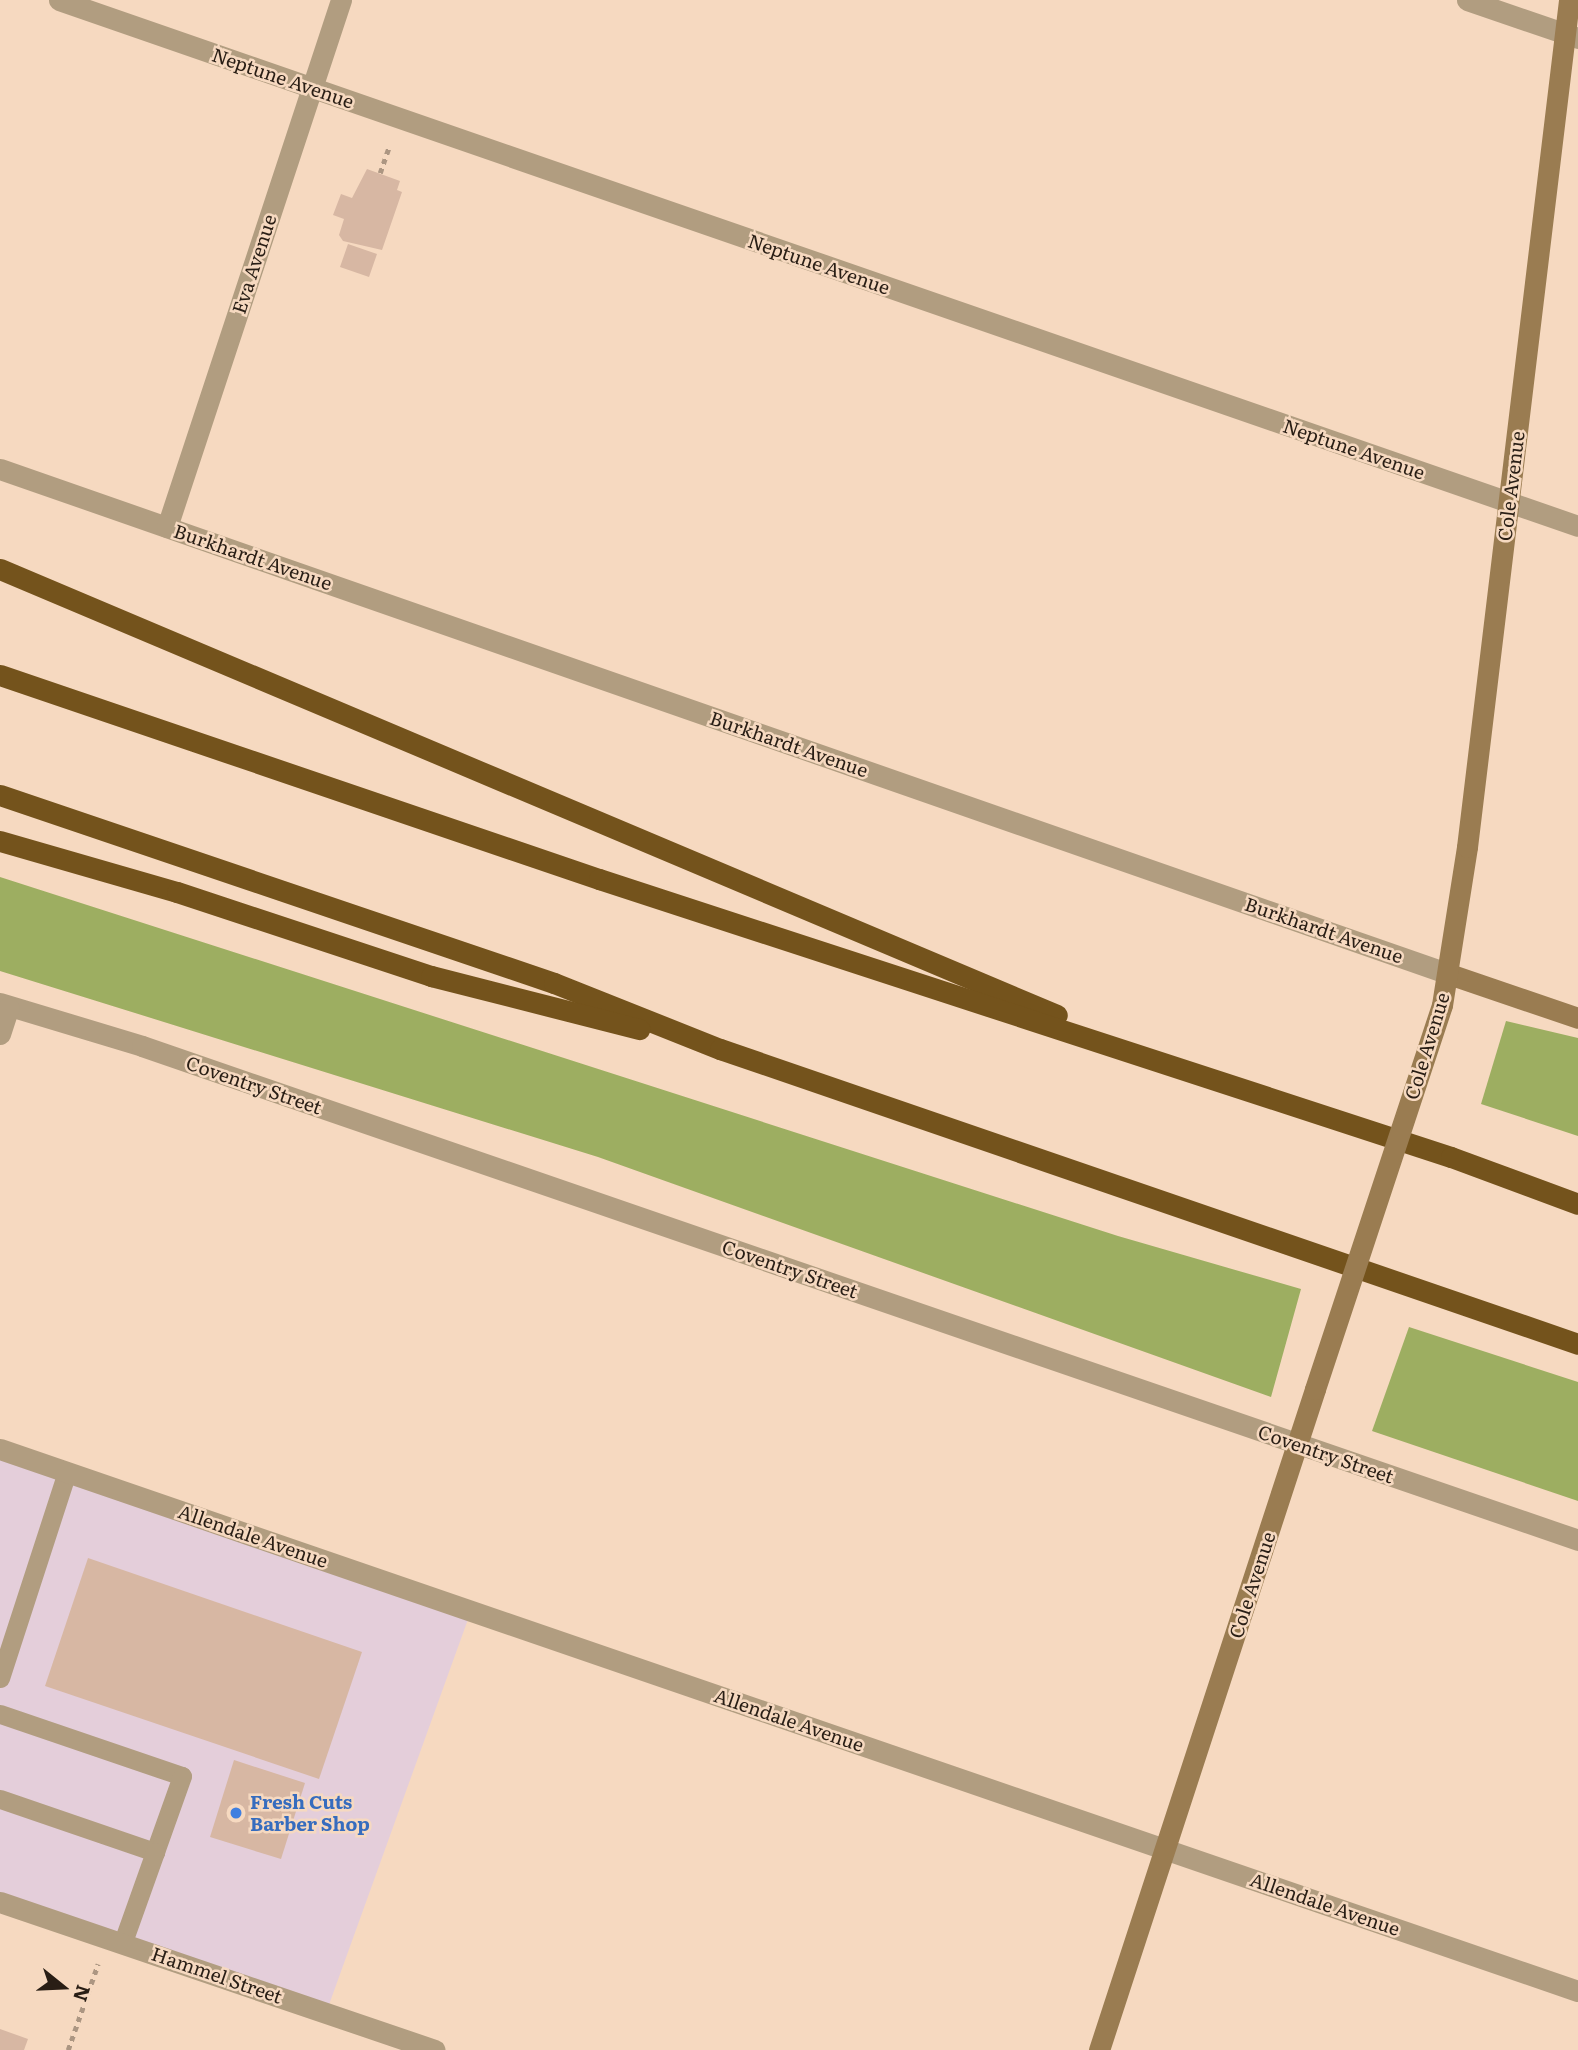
<!DOCTYPE html>
<style>
body{margin:0}
#map{position:relative;width:1578px;height:2050px;overflow:hidden;background:#f6d9c0;font-family:Literata,serif}
div>[style]{position:absolute}
.commercial>*{inset:0;background:#e4ceda}
.forest>*{inset:0;background:#9dae61}
.building>*{inset:0;background:#d7b7a3}
.path>*{height:4.5px;margin-top:-2.25px;transform-origin:0;background:repeating-linear-gradient(90deg,#ac9682 0 5px,transparent 0 10px)}
.lane>*{height:19px;margin:-9.5px;padding:0 9.5px;transform-origin:9.5px;border-radius:9.5px;background:#b19d80}
.street>*{height:21px;margin:-10.5px;padding:0 10.5px;transform-origin:10.5px;border-radius:10.5px;background:#b19d80}
.secondary>*{height:21px;margin:-10.5px;padding:0 10.5px;transform-origin:10.5px;border-radius:10.5px;background:#9a7c51}
.highway>*{height:21px;margin:-10.5px;padding:0 10.5px;transform-origin:10.5px;border-radius:10.5px;background:#74531c}
.secondary-bridge>*{height:21px;margin:-10.5px;padding:0 10.5px;transform-origin:10.5px;border-radius:10.5px;background:#9a7c51}
.dots>*{width:19px;height:19px;translate:-50% -50%;box-sizing:border-box;border:4px solid #f6d9c0;border-radius:50%}
span{translate:-50% -50%;white-space:nowrap;text-align:center;line-height:1.15;-webkit-text-stroke:5px #f6d9c0;paint-order:stroke}
.street-label{font-size:19px;color:#291e15}
.shop-label{font-size:19px;color:#366cbe;font-weight:700}
.left{translate:0 -50%;text-align:left}
.north{position:absolute;left:28px;top:1952px;width:70px;height:70px;-webkit-text-stroke:5px #f6d9c0;paint-order:stroke;rotate:108deg;font-size:19px;font-weight:700;line-height:28px;text-align:center;color:#291e15}
.north::after{content:'';display:block;margin:auto;width:24px;height:32px;background:#291e15;clip-path:polygon(50% 0,100% 100%,50% 72%,0 100%)}
</style>
<div id="map">
<div class="commercial">
<i style="clip-path:polygon(0 1449px,471px 1611px,326px 2013px,0 1901px)"></i>
</div>
<div class="forest">
<i style="clip-path:polygon(0 877px,1118px 1236px,1301px 1289px,1271px 1397px,598px 1157px,0 971px)"></i>
<i style="clip-path:polygon(1506px 1021px,1578px 1038px,1578px 1136px,1481px 1104px)"></i>
<i style="clip-path:polygon(1409px 1327px,1578px 1382px,1578px 1501px,1372px 1431px)"></i>
</div>
<div class="building">
<i style="clip-path:polygon(367px 169px,400px 181px,397px 190px,402px 192px,382px 250px,343px 241px,339px 235px,344px 219px,333px 215px,341px 194px,352px 198px)"></i>
<i style="clip-path:polygon(348px 244px,377px 254px,369px 277px,340px 267px)"></i>
<i style="clip-path:polygon(88px 1558px,362px 1652px,319px 1779px,45px 1686px)"></i>
<i style="clip-path:polygon(234px 1760px,305px 1783px,281px 1859px,210px 1837px)"></i>
<i style="clip-path:polygon(0 2029px,28px 2039px,24px 2050px,0 2050px)"></i>
</div>
<div class="path">
<i style="left:380px;top:173px;width:28px;rotate:-71deg"></i>
<i style="left:68px;top:2050px;width:91px;rotate:-70.8deg"></i>
</div>
<div class="lane">
<i style="left:0;top:1678px;width:217px;rotate:-72deg"></i>
<i style="left:0;top:1714px;width:192px;rotate:18.8deg"></i>
<i style="left:182px;top:1776px;width:81px;rotate:109.6deg"></i>
<i style="left:0;top:1799px;width:164px;rotate:18.9deg"></i>
<i style="left:155px;top:1852px;width:96px;rotate:109.6deg"></i>
</div>
<div class="street">
<i style="left:59px;top:0;width:1607px;rotate:19.1deg"></i>
<i style="left:1467px;top:0;width:117px;rotate:18.9deg"></i>
<i style="left:0;top:469px;width:1534px;rotate:19.21deg"></i>
<i style="left:167px;top:527px;width:555px;rotate:-71.73deg"></i>
<i style="left:0;top:1003px;width:148px;rotate:16.8deg"></i>
<i style="left:142px;top:1046px;width:1519px;rotate:18.98deg"></i>
<i style="left:0;top:1034px;width:28px;rotate:-72deg"></i>
<i style="left:0;top:1449px;width:1668px;rotate:18.96deg"></i>
<i style="left:0;top:1902px;width:459px;rotate:18.8deg"></i>
</div>
<div class="secondary">
<i style="left:1449px;top:974px;width:136px;rotate:18.8deg"></i>
<i style="left:1442px;top:1005px;width:160px;rotate:-81deg"></i>
<i style="left:1467px;top:847px;width:853px;rotate:-83.13deg"></i>
<i style="left:1099px;top:2050px;width:695px;rotate:-71.9deg"></i>
</div>
<div class="highway">
<i style="left:0;top:569px;width:1147px;rotate:22.88deg"></i>
<i style="left:0;top:675px;width:633px;rotate:18.81deg"></i>
<i style="left:599px;top:879px;width:896px;rotate:18.07deg"></i>
<i style="left:1451px;top:1157px;width:135px;rotate:20.3deg"></i>
<i style="left:0;top:795px;width:585px;rotate:18.74deg"></i>
<i style="left:554px;top:983px;width:179px;rotate:21.7deg"></i>
<i style="left:720px;top:1049px;width:907px;rotate:18.97deg"></i>
<i style="left:0;top:841px;width:184px;rotate:16.1deg"></i>
<i style="left:177px;top:892px;width:268px;rotate:18.3deg"></i>
<i style="left:431px;top:976px;width:215px;rotate:14.3deg"></i>
</div>
<div class="secondary-bridge">
<i style="left:1315px;top:1389px;width:404px;rotate:-71.7deg"></i>
</div>
<div class="dots">
<i style="left:236px;top:1813px;background:#3f7fe0"></i>
</div>
<div class="street-label">
<span style="left:283px;top:78px;rotate:19deg">Neptune Avenue</span>
<span style="left:254px;top:264px;rotate:-72deg">Eva Avenue</span>
<span style="left:819px;top:264px;rotate:19deg">Neptune Avenue</span>
<span style="left:1354px;top:449px;rotate:19deg">Neptune Avenue</span>
<span style="left:1511px;top:486px;rotate:-83deg">Cole Avenue</span>
<span style="left:253px;top:557px;rotate:19deg">Burkhardt Avenue</span>
<span style="left:789px;top:744px;rotate:19deg">Burkhardt Avenue</span>
<span style="left:1324px;top:930px;rotate:19deg">Burkhardt Avenue</span>
<span style="left:1427px;top:1046px;rotate:-73deg">Cole Avenue</span>
<span style="left:254px;top:1085px;rotate:19deg">Coventry Street</span>
<span style="left:790px;top:1269px;rotate:19deg">Coventry Street</span>
<span style="left:1326px;top:1454px;rotate:19deg">Coventry Street</span>
<span style="left:253px;top:1536px;rotate:19deg">Allendale Avenue</span>
<span style="left:1252px;top:1585px;rotate:-72deg">Cole Avenue</span>
<span style="left:789px;top:1720px;rotate:19deg">Allendale Avenue</span>
<span style="left:1325px;top:1904px;rotate:19deg">Allendale Avenue</span>
<span style="left:217px;top:1975px;rotate:19deg">Hammel Street</span>
</div>
<div class="shop-label">
<span class="left" style="left:250px;top:1813px">Fresh Cuts<br>Barber Shop</span>
</div>
<div class="north">N</div>
</div>
